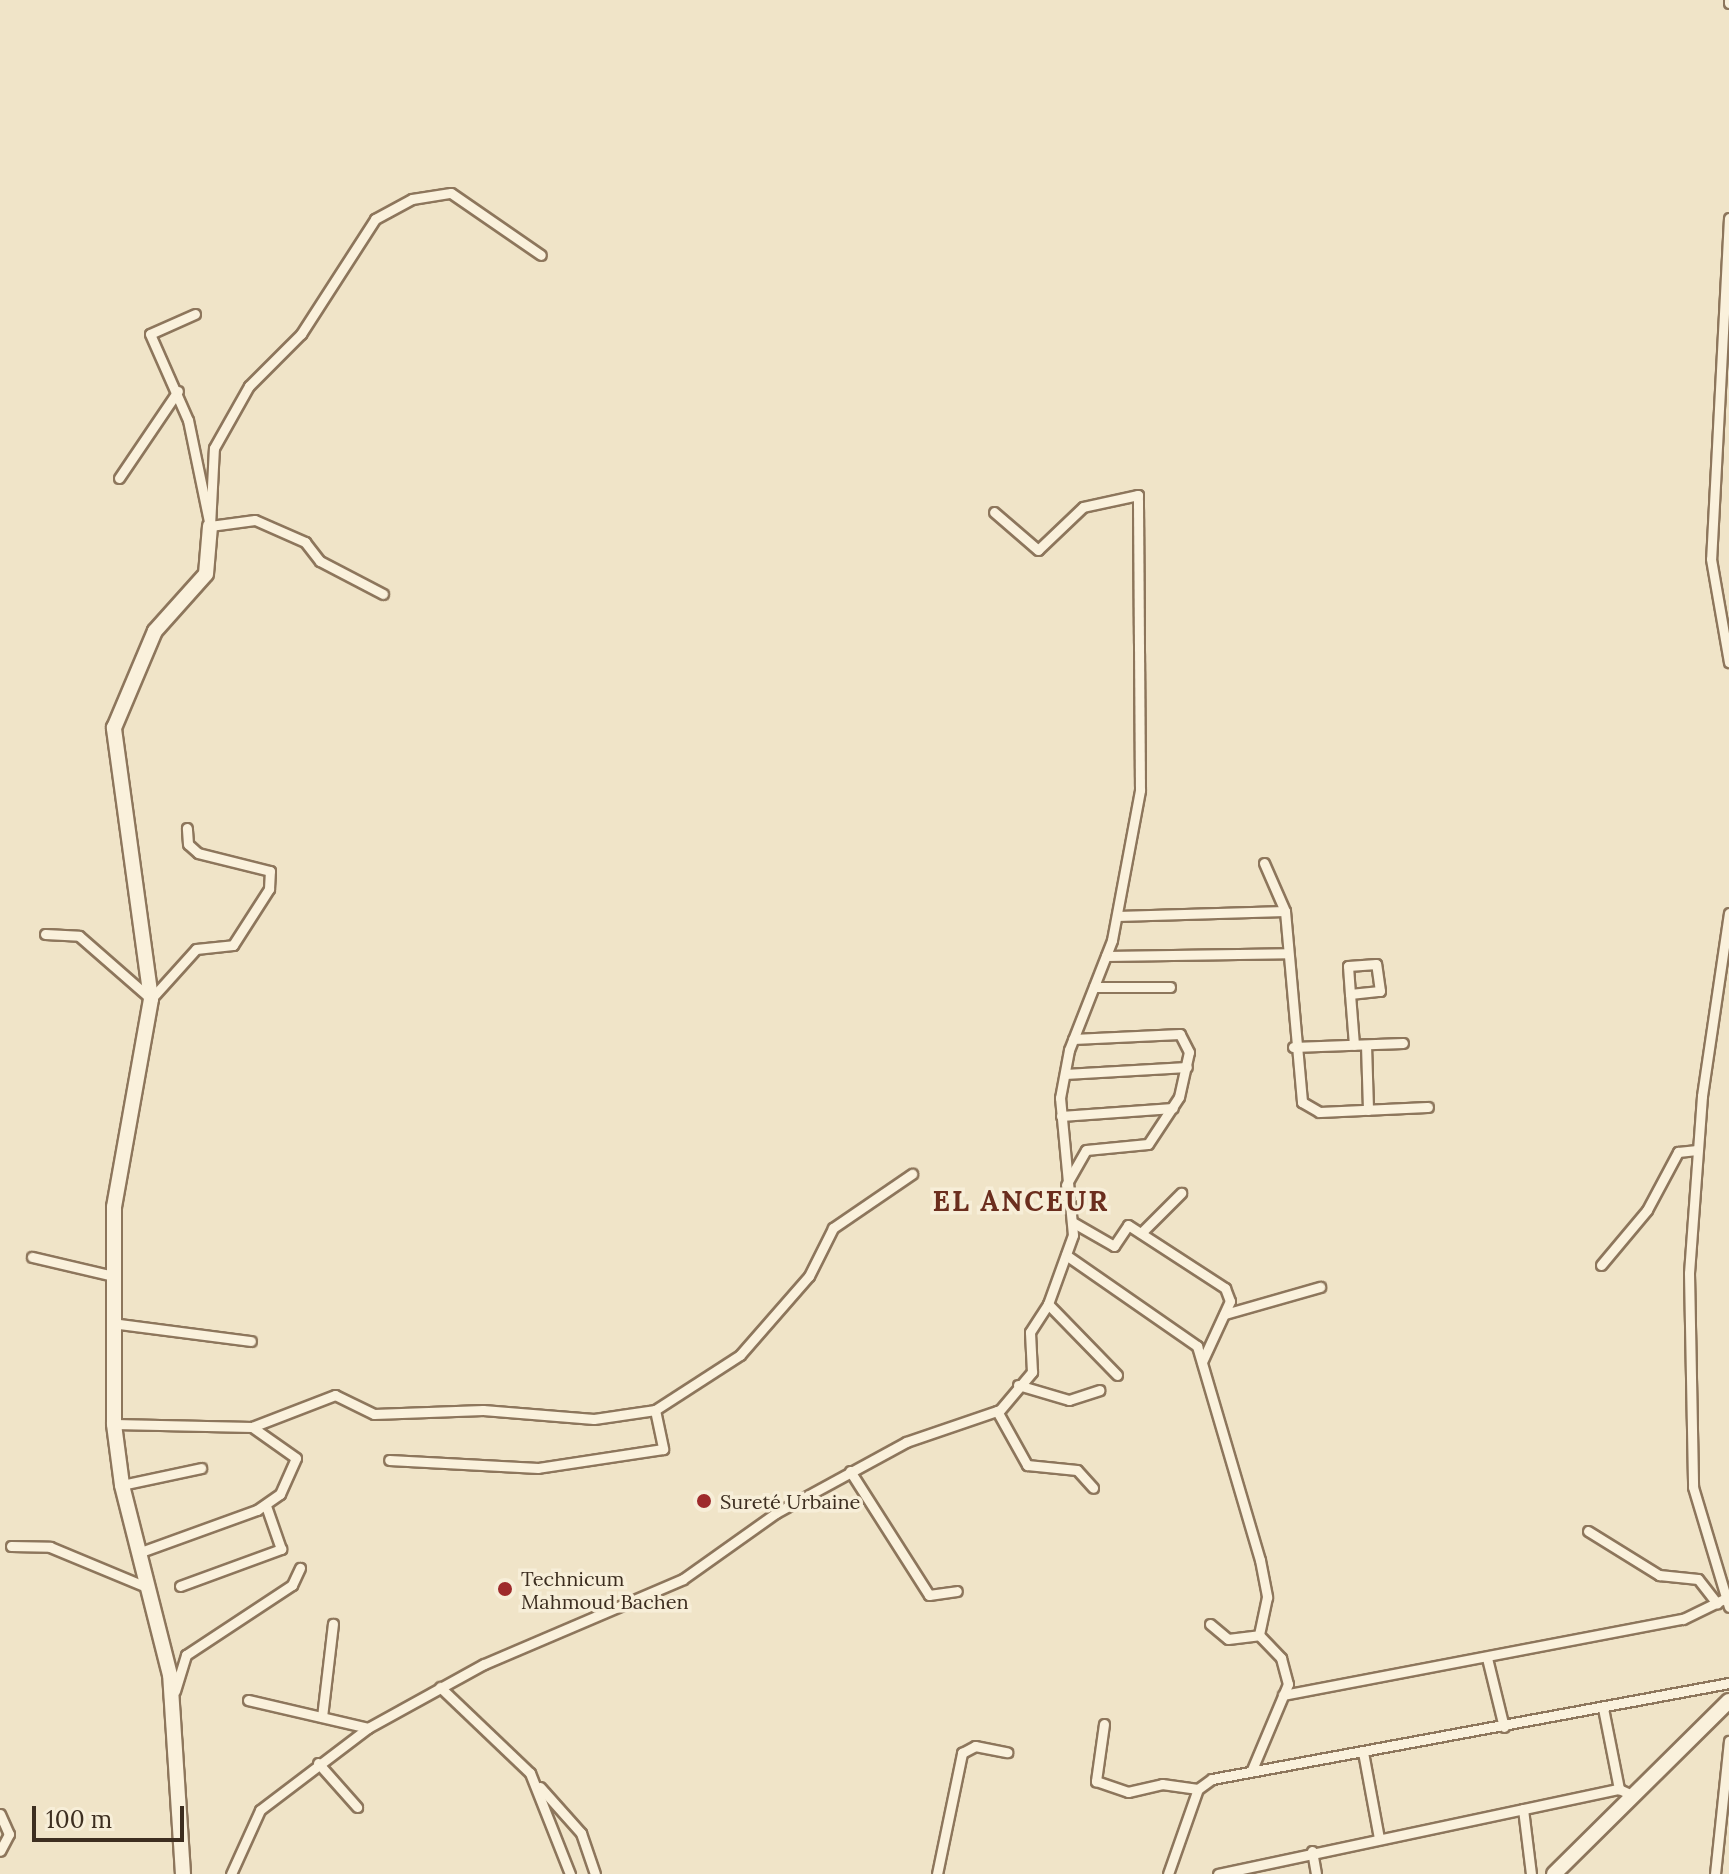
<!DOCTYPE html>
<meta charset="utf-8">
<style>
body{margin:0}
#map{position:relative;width:1729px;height:1874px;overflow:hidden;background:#f0e4c8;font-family:Lora,serif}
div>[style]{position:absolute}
.roads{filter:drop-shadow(2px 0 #8d765c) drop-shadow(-2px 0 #8d765c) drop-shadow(0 2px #8d765c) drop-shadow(0 -2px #8d765c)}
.street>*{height:9px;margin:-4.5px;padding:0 4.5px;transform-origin:4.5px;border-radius:4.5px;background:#faf1dc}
.secondary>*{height:14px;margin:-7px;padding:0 7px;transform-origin:7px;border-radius:7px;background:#faf1dc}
.dots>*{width:22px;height:22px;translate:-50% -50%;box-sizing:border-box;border:4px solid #f7eed8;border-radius:50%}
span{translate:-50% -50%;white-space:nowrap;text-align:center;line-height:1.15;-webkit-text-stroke:7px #f7eed8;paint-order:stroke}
.poi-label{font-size:20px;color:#3d2e20}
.left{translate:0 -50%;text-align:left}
.district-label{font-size:28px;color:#6b2e1e;font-weight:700;letter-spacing:2px}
.scale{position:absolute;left:32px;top:1806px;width:152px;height:36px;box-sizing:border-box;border:4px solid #3d2e20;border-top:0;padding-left:10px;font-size:24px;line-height:28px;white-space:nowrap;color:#3d2e20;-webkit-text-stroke:6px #f7eed8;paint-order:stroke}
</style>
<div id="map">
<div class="roads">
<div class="street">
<i style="left:1729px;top:0;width:3px;rotate:90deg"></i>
<i style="left:1729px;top:218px;width:341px;rotate:93deg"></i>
<i style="left:1711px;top:559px;width:105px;rotate:80.1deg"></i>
<i style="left:195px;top:314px;width:49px;rotate:156deg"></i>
<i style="left:150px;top:334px;width:94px;rotate:66.2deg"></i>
<i style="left:188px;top:420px;width:108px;rotate:78.3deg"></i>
<i style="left:210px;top:526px;width:78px;rotate:-87.1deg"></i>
<i style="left:214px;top:448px;width:71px;rotate:-60.6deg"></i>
<i style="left:249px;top:386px;width:74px;rotate:-45deg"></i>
<i style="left:301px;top:334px;width:137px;rotate:-57.2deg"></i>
<i style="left:375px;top:219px;width:42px;rotate:-28.4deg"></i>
<i style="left:412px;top:199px;width:39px;rotate:-9deg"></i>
<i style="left:451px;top:193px;width:109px;rotate:34.6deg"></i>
<i style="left:119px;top:478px;width:105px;rotate:-55.9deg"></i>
<i style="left:210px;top:526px;width:45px;rotate:-7.6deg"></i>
<i style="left:255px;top:520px;width:55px;rotate:23.7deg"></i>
<i style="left:305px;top:542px;width:24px;rotate:52deg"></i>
<i style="left:320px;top:561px;width:71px;rotate:27.6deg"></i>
<i style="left:1264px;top:863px;width:52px;rotate:66.4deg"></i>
<i style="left:1285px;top:911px;width:192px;rotate:84.9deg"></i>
<i style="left:1302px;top:1102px;width:20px;rotate:30deg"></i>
<i style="left:1319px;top:1112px;width:109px;rotate:-2.6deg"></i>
<i style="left:1729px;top:913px;width:185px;rotate:98.4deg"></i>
<i style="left:1702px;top:1096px;width:177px;rotate:94.2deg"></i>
<i style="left:1689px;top:1273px;width:214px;rotate:88.9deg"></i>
<i style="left:1693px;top:1487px;width:125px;rotate:73.3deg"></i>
<i style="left:1117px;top:916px;width:168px;rotate:-1.7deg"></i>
<i style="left:45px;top:934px;width:34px;rotate:3deg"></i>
<i style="left:79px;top:936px;width:96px;rotate:41.2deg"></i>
<i style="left:151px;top:999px;width:67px;rotate:-48deg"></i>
<i style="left:196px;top:949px;width:37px;rotate:-6deg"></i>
<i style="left:233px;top:945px;width:67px;rotate:-57.3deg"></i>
<i style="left:269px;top:889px;width:18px;rotate:-87deg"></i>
<i style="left:270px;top:871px;width:74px;rotate:-166deg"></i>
<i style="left:198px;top:853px;width:13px;rotate:-138deg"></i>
<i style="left:188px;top:844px;width:16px;rotate:-94deg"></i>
<i style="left:1106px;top:956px;width:182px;rotate:-0.9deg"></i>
<i style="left:1094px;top:987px;width:76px"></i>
<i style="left:1350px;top:994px;width:30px;rotate:-6deg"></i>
<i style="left:1380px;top:991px;width:27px;rotate:-98deg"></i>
<i style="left:1376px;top:964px;width:28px;rotate:176deg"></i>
<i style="left:1348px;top:966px;width:28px;rotate:86deg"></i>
<i style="left:1350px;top:994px;width:51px;rotate:85.5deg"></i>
<i style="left:1366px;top:1045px;width:65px;rotate:88.2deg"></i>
<i style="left:1293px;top:1047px;width:110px;rotate:-2.1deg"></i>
<i style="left:1065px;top:1074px;width:122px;rotate:-3.3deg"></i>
<i style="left:1061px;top:1116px;width:112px;rotate:-4.1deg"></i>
<i style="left:1066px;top:1185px;width:40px;rotate:-60.3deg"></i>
<i style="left:1086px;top:1150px;width:62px;rotate:-5.5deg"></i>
<i style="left:1148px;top:1144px;width:56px;rotate:-56.6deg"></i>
<i style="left:1179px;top:1097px;width:46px;rotate:-77.5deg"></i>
<i style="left:1189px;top:1052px;width:20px;rotate:-117deg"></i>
<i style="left:1180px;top:1034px;width:107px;rotate:177.3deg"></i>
<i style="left:1074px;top:1223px;width:46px;rotate:29.9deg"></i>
<i style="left:1114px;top:1246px;width:25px;rotate:-56deg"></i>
<i style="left:1128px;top:1225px;width:116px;rotate:33deg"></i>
<i style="left:1225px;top:1288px;width:14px;rotate:69deg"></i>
<i style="left:1230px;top:1301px;width:67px;rotate:114.7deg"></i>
<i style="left:1141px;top:1233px;width:57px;rotate:-45deg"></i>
<i style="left:1066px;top:1255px;width:160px;rotate:34.8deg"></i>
<i style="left:1197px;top:1346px;width:223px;rotate:73.6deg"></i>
<i style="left:1260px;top:1560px;width:38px;rotate:79deg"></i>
<i style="left:1267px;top:1597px;width:39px;rotate:102deg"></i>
<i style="left:1259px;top:1635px;width:32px;rotate:46deg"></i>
<i style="left:1281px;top:1658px;width:27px;rotate:75deg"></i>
<i style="left:1288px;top:1684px;width:95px;rotate:112.8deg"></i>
<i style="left:32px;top:1257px;width:83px;rotate:13.2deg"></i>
<i style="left:1601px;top:1265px;width:72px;rotate:-50.1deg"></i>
<i style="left:1647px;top:1210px;width:66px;rotate:-61.9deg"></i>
<i style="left:1678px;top:1152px;width:19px;rotate:-6deg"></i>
<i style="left:1048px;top:1304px;width:99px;rotate:45.8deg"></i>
<i style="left:1225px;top:1314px;width:99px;rotate:-15.9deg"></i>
<i style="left:112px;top:1323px;width:140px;rotate:7.4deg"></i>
<i style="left:1018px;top:1385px;width:53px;rotate:16.4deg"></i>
<i style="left:1069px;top:1400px;width:32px;rotate:-18deg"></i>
<i style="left:655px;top:1410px;width:101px;rotate:-32.9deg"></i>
<i style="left:740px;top:1355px;width:105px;rotate:-48.9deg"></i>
<i style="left:809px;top:1276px;width:54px;rotate:-63.4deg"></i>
<i style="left:833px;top:1228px;width:96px;rotate:-34.4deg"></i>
<i style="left:997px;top:1411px;width:62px;rotate:60.9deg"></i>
<i style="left:1027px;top:1465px;width:50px;rotate:5.7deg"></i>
<i style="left:1077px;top:1470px;width:24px;rotate:48deg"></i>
<i style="left:114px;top:1424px;width:138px;rotate:1.2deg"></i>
<i style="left:252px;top:1427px;width:89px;rotate:-21.1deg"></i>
<i style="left:335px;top:1395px;width:43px;rotate:26deg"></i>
<i style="left:374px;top:1414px;width:109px;rotate:-2.1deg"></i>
<i style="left:483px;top:1410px;width:111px;rotate:4.6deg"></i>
<i style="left:594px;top:1419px;width:62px;rotate:-8.4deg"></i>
<i style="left:655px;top:1410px;width:40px;rotate:78deg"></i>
<i style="left:663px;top:1449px;width:126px;rotate:171.4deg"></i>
<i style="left:538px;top:1468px;width:149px;rotate:-176.9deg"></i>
<i style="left:850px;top:1471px;width:147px;rotate:57.5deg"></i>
<i style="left:929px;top:1595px;width:28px;rotate:-8deg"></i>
<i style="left:122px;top:1485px;width:81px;rotate:-12.1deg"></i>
<i style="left:1588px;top:1531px;width:84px;rotate:31.8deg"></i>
<i style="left:1659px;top:1575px;width:39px;rotate:6deg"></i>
<i style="left:1698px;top:1579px;width:31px;rotate:52deg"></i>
<i style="left:11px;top:1546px;width:39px;rotate:1deg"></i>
<i style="left:50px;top:1547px;width:104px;rotate:22.6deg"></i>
<i style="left:138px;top:1553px;width:127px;rotate:-19.9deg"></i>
<i style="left:257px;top:1510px;width:28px;rotate:-35deg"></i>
<i style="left:280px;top:1494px;width:39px;rotate:-66deg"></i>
<i style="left:296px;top:1458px;width:54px;rotate:-144.8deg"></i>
<i style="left:180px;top:1586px;width:108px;rotate:-20.1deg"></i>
<i style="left:281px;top:1549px;width:46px;rotate:-109.2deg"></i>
<i style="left:1210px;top:1624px;width:23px;rotate:40deg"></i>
<i style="left:1228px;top:1639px;width:31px;rotate:-7deg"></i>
<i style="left:1487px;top:1658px;width:71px;rotate:76.2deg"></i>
<i style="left:440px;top:1687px;width:124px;rotate:43.7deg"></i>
<i style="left:530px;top:1773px;width:109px;rotate:68.4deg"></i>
<i style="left:175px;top:1691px;width:38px;rotate:-73deg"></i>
<i style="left:186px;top:1655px;width:127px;rotate:-33.4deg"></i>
<i style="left:292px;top:1585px;width:19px;rotate:-65deg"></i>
<i style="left:1283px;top:1695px;width:407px;rotate:-10.8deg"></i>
<i style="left:1683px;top:1619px;width:48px;rotate:-26deg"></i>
<i style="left:248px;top:1700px;width:123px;rotate:13.1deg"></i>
<i style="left:1603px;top:1708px;width:83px;rotate:78.8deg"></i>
<i style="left:322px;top:1717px;width:94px;rotate:-83.3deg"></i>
<i style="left:1104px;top:1724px;width:58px;rotate:98deg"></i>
<i style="left:1096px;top:1781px;width:34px;rotate:19deg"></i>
<i style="left:1128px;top:1792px;width:35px;rotate:-13deg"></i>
<i style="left:1162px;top:1784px;width:36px;rotate:8deg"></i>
<i style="left:1363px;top:1752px;width:87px;rotate:79.5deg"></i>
<i style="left:318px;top:1763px;width:59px;rotate:48.4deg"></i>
<i style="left:540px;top:1787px;width:62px;rotate:48.3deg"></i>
<i style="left:581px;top:1833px;width:43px;rotate:71.1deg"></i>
<i style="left:1523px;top:1809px;width:65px;rotate:83deg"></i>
<i style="left:0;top:1814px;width:22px;rotate:66deg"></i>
<i style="left:9px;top:1834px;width:19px;rotate:118deg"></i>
<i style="left:1312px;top:1851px;width:23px;rotate:80deg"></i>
<i style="left:231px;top:1874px;width:70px;rotate:-65.6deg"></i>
<i style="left:260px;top:1810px;width:136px;rotate:-37.2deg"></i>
<i style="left:368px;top:1728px;width:132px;rotate:-28.9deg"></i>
<i style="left:484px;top:1664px;width:216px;rotate:-23.1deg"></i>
<i style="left:683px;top:1579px;width:114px;rotate:-35.4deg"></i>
<i style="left:776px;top:1513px;width:148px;rotate:-28.6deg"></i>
<i style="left:906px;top:1442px;width:99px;rotate:-18.8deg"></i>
<i style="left:1000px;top:1410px;width:50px;rotate:-49.9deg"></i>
<i style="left:1032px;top:1372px;width:40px;rotate:-92.9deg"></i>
<i style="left:1030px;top:1332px;width:33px;rotate:-57deg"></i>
<i style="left:1048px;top:1304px;width:73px;rotate:-70.1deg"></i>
<i style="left:1073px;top:1235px;width:138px;rotate:-95.4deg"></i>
<i style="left:1060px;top:1098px;width:49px;rotate:-79.4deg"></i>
<i style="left:1069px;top:1050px;width:118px;rotate:-68.6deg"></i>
<i style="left:1112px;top:940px;width:153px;rotate:-79.4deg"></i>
<i style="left:1140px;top:790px;width:295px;rotate:-90.4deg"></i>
<i style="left:1138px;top:495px;width:56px;rotate:167.7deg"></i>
<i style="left:1083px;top:507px;width:62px;rotate:136.3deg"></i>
<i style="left:1038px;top:550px;width:58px;rotate:-139.2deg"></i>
<i style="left:937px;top:1874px;width:124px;rotate:-78.3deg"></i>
<i style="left:962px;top:1753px;width:15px;rotate:-28deg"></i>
<i style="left:975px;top:1746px;width:33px;rotate:11deg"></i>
<i style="left:1168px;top:1874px;width:90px;rotate:-70.6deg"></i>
<i style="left:1198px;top:1789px;width:17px;rotate:-36deg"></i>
<i style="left:1212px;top:1779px;width:526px;rotate:-10.52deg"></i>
<i style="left:1218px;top:1874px;width:410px;rotate:-12deg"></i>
<i style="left:1619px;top:1789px;width:14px;rotate:25deg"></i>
<i style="left:1715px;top:1874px;width:134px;rotate:-84deg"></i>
</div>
<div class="secondary">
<i style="left:183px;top:1874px;width:199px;rotate:-93.7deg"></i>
<i style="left:170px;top:1675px;width:196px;rotate:-104.2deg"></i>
<i style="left:122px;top:1485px;width:62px;rotate:-97.5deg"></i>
<i style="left:114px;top:1424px;width:217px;rotate:-90deg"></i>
<i style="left:114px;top:1207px;width:211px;rotate:-79.9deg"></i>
<i style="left:151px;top:999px;width:274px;rotate:-97.8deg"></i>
<i style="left:114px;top:728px;width:105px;rotate:-67.1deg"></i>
<i style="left:155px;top:631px;width:76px;rotate:-48.2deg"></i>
<i style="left:206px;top:574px;width:48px;rotate:-85.2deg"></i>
<i style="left:1554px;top:1874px;width:246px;rotate:-44.7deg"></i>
</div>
</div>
<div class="dots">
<i style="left:704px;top:1501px;background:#9e2a2b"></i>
<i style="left:505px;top:1589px;background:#9e2a2b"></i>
</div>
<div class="poi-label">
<span class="left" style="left:720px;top:1501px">Sureté Urbaine</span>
<span class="left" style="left:521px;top:1590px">Technicum<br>Mahmoud Bachen</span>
</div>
<div class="district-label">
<span style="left:1021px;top:1201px">EL ANCEUR</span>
</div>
<div class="scale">100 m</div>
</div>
